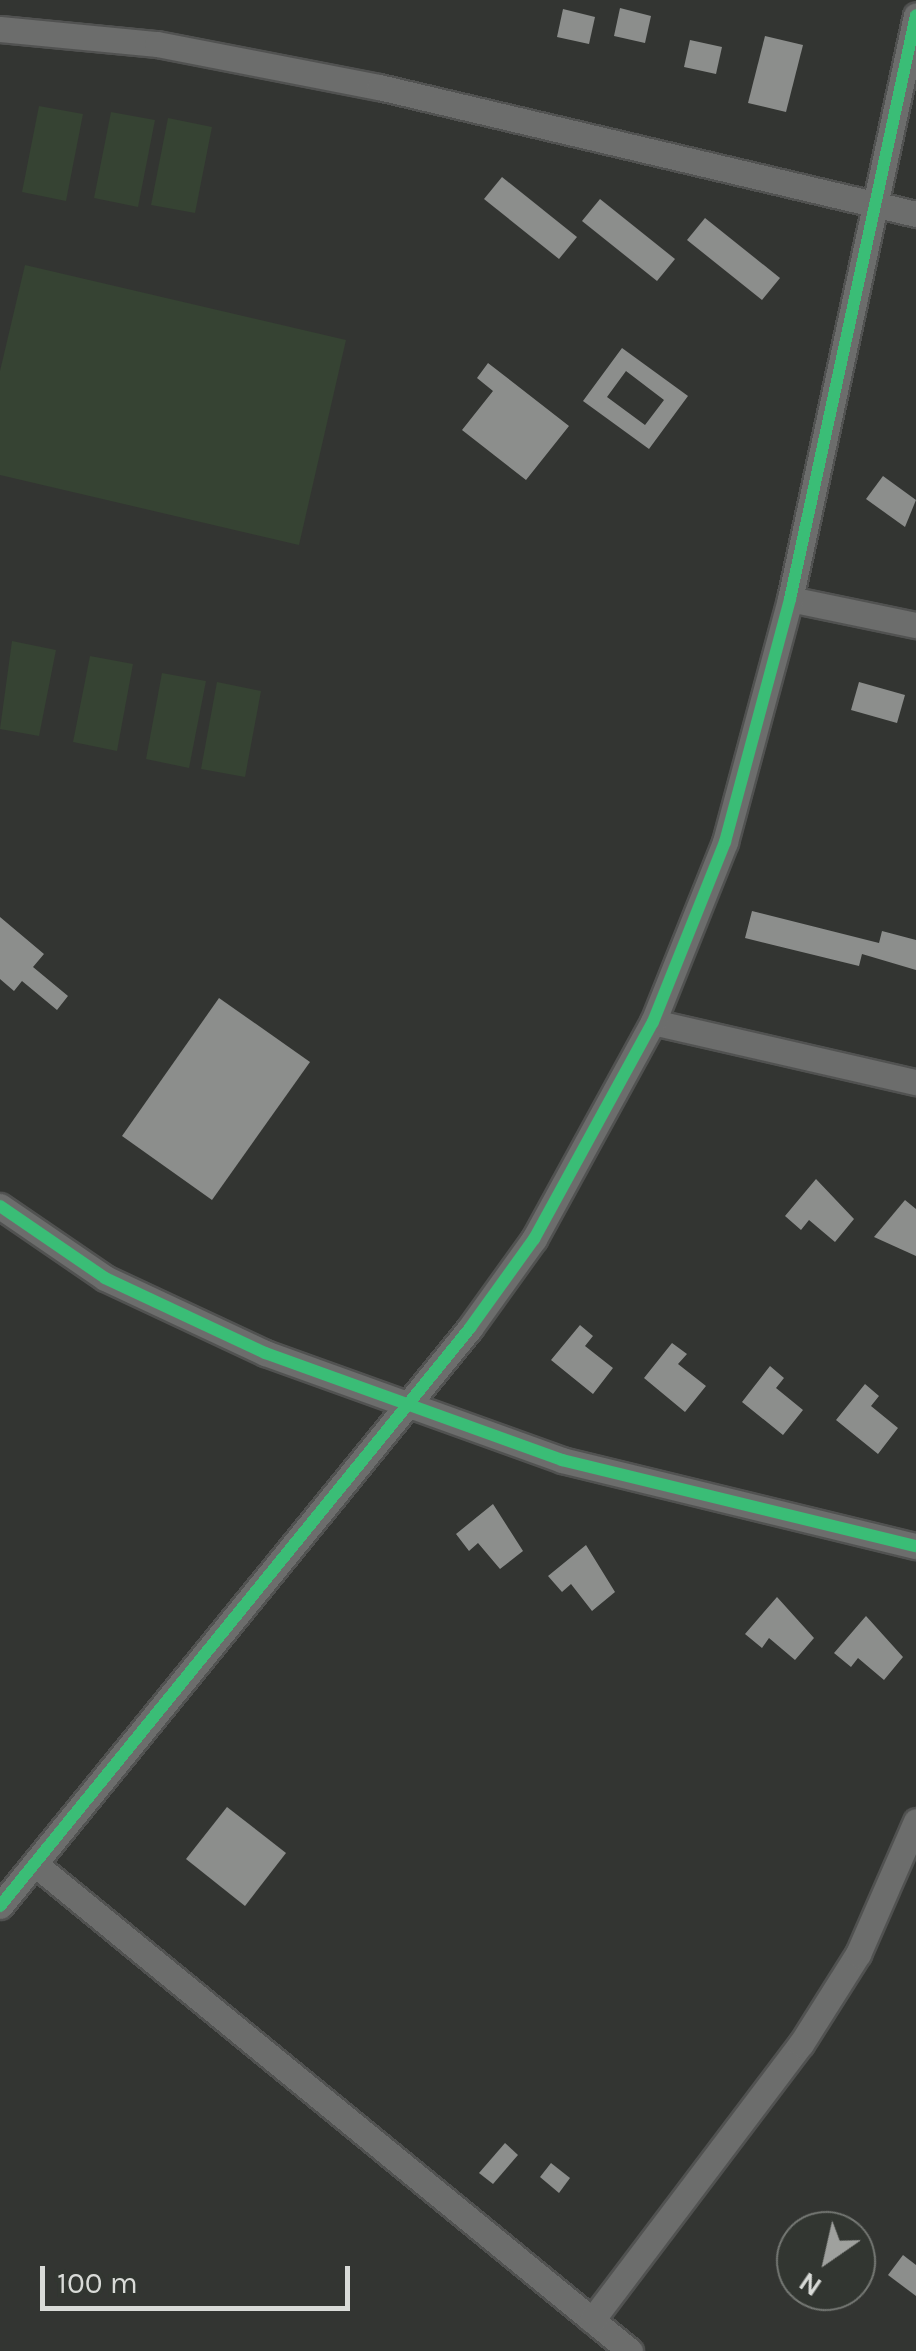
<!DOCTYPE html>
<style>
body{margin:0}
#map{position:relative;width:916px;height:2351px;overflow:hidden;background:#333532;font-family:Karla,sans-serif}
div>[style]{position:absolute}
.green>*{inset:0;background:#364333}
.building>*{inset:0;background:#8c8e8c}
.roads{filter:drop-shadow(2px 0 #515251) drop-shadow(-2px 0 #515251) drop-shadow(0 2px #515251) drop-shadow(0 -2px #515251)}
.street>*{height:25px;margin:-12.5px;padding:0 12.5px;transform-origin:12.5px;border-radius:12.5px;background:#6c6d6c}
.cycleway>*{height:12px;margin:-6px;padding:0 6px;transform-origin:6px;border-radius:6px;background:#3abd76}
span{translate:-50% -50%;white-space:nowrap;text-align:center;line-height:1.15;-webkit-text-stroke:10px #323631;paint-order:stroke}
.north{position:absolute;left:776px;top:2211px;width:100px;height:100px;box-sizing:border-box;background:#323631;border:2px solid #757874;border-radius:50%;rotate:214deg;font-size:28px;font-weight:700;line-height:40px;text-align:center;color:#d9dbd8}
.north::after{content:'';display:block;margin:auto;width:35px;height:45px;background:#9fa19e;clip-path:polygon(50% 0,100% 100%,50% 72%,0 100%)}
.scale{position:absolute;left:40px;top:2266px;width:310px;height:45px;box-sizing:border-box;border:5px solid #d9dbd8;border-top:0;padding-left:12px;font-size:30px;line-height:35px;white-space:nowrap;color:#d9dbd8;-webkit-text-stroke:8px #323631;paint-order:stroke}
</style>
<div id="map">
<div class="green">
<i style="clip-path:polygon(39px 106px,83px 114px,66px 201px,22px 192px)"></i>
<i style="clip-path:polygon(111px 112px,155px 120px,138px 207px,94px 198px)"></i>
<i style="clip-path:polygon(168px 118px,212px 127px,195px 213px,151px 205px)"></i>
<i style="clip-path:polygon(25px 265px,346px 340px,299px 545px,0 475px,0 371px)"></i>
<i style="clip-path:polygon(12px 641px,56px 650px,39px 736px,0 729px)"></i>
<i style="clip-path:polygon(90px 656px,133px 664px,117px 751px,73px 742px)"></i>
<i style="clip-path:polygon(162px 673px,206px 681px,189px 768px,146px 759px)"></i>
<i style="clip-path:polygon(217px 682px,261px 691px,245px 777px,201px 769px)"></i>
</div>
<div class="building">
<i style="clip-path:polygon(620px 8px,651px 16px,645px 43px,614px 36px)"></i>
<i style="clip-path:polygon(563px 9px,595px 17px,589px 44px,557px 37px)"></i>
<i style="clip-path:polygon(765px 36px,803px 45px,786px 112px,748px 103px)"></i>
<i style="clip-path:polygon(690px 40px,722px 47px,716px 74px,684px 67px)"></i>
<i style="clip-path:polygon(502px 177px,577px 237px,559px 259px,484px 199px)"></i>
<i style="clip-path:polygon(600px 199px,675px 259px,657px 281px,582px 221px)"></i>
<i style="clip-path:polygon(705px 218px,780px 278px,762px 300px,687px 240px)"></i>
<i style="clip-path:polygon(evenodd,622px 348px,688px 396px,649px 449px,583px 401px,622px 348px,626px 371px,664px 400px,645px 425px,607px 397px,626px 371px)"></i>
<i style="clip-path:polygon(488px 363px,569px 426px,526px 480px,462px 430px,493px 391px,477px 378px)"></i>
<i style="clip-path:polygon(883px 476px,916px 500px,905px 527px,866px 499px)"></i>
<i style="clip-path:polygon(859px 682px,905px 695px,897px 723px,851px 710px)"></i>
<i style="clip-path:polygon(752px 911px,879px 943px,882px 931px,916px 940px,916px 970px,862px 954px,859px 966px,745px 938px)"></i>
<i style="clip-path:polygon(0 917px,44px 954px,33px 967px,68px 996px,57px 1010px,22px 981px,14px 991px,0 979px)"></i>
<i style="clip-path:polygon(219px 998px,310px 1062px,212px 1200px,122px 1136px)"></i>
<i style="clip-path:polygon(816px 1179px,854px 1219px,835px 1242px,809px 1220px,801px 1230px,785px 1216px)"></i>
<i style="clip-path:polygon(905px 1200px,916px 1209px,916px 1256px,874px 1237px)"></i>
<i style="clip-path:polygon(580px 1325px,593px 1336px,585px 1346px,613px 1368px,593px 1394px,551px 1360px)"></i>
<i style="clip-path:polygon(672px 1343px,687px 1354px,678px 1364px,706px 1386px,685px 1412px,644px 1378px)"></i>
<i style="clip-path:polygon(770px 1366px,784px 1378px,776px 1388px,803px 1410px,783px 1435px,742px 1402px)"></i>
<i style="clip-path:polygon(865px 1384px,879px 1396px,871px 1406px,898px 1428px,878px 1454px,836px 1420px)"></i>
<i style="clip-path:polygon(493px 1504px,523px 1551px,500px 1569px,478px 1543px,469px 1551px,456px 1534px)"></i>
<i style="clip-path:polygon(586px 1545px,615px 1592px,592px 1611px,571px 1584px,562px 1592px,548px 1576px)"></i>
<i style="clip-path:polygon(777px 1597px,814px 1638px,795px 1660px,769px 1638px,762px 1648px,745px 1634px)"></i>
<i style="clip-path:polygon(866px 1616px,903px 1657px,884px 1680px,858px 1658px,851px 1667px,834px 1653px)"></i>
<i style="clip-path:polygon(227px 1807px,286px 1853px,245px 1906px,186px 1859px)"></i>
<i style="clip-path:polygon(505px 2143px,518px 2155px,493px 2184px,479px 2173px)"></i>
<i style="clip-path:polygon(551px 2163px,570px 2178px,559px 2193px,540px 2177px)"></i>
<i style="clip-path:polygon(903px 2255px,916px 2265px,916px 2296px,888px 2275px)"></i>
</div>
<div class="roads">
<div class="street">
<i style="left:0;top:29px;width:158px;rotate:5.5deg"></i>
<i style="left:157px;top:44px;width:226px;rotate:11deg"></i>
<i style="left:379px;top:87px;width:552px;rotate:13.31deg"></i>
<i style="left:790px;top:599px;width:129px;rotate:11.7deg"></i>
<i style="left:653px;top:1022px;width:270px;rotate:12.9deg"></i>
<i style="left:0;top:1206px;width:127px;rotate:34.4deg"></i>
<i style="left:105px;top:1278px;width:177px;rotate:25.1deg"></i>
<i style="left:265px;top:1353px;width:316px;rotate:19.8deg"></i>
<i style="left:562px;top:1460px;width:364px;rotate:13.7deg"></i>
<i style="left:35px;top:1864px;width:769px;rotate:39.3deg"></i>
<i style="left:0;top:1906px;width:745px;rotate:-50.88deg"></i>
<i style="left:470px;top:1328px;width:110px;rotate:-54.3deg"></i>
<i style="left:534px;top:1239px;width:247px;rotate:-61.3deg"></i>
<i style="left:653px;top:1022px;width:194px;rotate:-68.2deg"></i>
<i style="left:725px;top:842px;width:252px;rotate:-75deg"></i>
<i style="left:790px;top:599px;width:597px;rotate:-77.82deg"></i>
<i style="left:592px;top:2320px;width:346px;rotate:-52.9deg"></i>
<i style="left:801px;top:2044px;width:107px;rotate:-57.7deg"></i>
<i style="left:858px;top:1954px;width:145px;rotate:-66.4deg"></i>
</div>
</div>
<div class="cycleway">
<i style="left:0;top:1206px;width:127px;rotate:34.4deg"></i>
<i style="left:105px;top:1278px;width:177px;rotate:25.1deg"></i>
<i style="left:265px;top:1353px;width:316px;rotate:19.8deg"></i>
<i style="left:562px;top:1460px;width:364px;rotate:13.7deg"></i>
<i style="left:0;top:1906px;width:745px;rotate:-50.88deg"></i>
<i style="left:470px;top:1328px;width:110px;rotate:-54.3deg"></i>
<i style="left:534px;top:1239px;width:247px;rotate:-61.3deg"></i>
<i style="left:653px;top:1022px;width:194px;rotate:-68.2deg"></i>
<i style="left:725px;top:842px;width:252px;rotate:-75deg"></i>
<i style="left:790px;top:599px;width:597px;rotate:-77.82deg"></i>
</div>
<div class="north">N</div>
<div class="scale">100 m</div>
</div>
